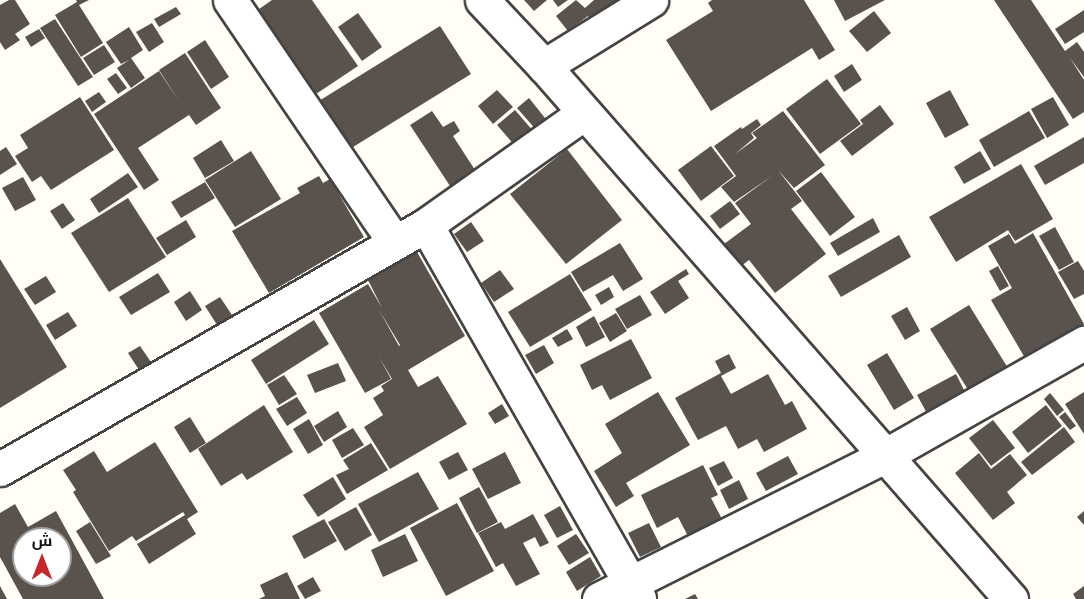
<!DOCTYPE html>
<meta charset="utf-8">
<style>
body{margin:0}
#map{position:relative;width:1084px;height:599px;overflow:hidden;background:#fffdf5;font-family:"Roboto Serif",Cairo,serif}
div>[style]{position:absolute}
.building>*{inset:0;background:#5a524d}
.roads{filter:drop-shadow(2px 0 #444) drop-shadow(-2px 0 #444) drop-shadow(0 2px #444) drop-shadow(0 -2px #444)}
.minor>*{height:33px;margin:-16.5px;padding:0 16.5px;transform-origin:16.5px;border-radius:16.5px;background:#fff}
span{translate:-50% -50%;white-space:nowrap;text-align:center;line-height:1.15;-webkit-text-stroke:6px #fff;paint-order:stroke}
.north{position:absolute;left:12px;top:527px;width:60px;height:60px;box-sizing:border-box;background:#fff;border:2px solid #a0a0a0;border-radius:50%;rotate:0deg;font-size:16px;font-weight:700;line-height:24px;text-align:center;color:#111}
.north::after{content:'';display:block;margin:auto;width:21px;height:27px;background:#c4262e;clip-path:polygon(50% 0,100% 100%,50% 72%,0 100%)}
</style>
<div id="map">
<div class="building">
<i style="clip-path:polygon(9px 0,15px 0,30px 24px,15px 34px,20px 40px,5px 50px,0 42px,0 5px)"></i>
<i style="clip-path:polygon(76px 0,89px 0,79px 5px,103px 43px,81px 57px,55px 15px,77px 2px)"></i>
<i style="clip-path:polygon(272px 0,312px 0,358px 66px,307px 100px,249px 16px)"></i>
<i style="clip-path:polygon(524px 0,547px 0,534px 11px)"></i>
<i style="clip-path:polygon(553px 0,568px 0,558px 7px)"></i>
<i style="clip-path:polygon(576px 0,585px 8px,594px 0,621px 0,592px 23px,588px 16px,568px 31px,556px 16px)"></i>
<i style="clip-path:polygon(712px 0,804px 0,835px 50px,819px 60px,812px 48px,711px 111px,666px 40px,713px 11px,708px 3px)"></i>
<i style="clip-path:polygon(834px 0,885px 0,845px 21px)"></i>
<i style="clip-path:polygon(994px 0,1031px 0,1065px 51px,1077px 42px,1084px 52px,1084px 77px,1070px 58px,1084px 80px,1084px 112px,1073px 119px)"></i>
<i style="clip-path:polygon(176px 7px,181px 14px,159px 27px,154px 19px)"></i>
<i style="clip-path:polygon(1084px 10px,1084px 32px,1065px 44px,1055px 29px)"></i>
<i style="clip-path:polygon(874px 11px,891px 33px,867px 52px,849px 31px)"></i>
<i style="clip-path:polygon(358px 13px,382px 47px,362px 61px,338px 27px)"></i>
<i style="clip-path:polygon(55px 19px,93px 77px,78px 86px,40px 28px)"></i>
<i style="clip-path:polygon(152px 23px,164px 42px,149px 52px,136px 32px)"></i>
<i style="clip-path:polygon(440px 26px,471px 74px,345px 152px,314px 104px)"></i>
<i style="clip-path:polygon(129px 27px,143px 50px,131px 58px,145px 78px,131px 88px,117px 68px,129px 60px,121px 64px,106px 42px)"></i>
<i style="clip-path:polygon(39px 29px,45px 38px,31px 47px,25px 37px)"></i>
<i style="clip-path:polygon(205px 40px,229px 77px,211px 89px,187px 52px)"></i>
<i style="clip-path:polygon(104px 45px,115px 62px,94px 75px,83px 58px)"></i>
<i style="clip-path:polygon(185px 53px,221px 108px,196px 125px,189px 115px,138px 148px,159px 180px,144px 190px,94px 114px,159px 71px,179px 101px,159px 70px)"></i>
<i style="clip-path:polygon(852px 64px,862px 80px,844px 92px,834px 76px)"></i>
<i style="clip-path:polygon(116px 73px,127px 88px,118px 94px,107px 79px)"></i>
<i style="clip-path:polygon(827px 79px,861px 124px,820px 154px,786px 109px)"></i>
<i style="clip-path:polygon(497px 90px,513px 107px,493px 124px,478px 106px)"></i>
<i style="clip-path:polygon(950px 90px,969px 125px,945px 138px,926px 103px)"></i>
<i style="clip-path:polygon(99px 92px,106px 102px,92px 112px,85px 101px)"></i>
<i style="clip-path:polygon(80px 97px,114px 150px,51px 190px,41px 176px,32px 182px,15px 156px,28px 148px,20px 135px)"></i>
<i style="clip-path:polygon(1053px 97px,1069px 125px,1047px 138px,1031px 109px)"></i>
<i style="clip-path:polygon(529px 98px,549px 123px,538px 132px,517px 108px)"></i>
<i style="clip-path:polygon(880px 105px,894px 124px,852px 156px,840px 141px,863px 124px,860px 120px)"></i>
<i style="clip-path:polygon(515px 110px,534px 132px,516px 147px,497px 125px)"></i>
<i style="clip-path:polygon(432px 111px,443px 127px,454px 121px,460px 131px,453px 136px,475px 170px,450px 186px,410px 125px)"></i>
<i style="clip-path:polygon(783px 111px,825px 165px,794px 188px,778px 170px,802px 201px,791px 209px,826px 254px,775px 293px,749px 260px,741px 266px,724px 244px,751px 224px,735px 203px,772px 176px,734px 202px,721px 187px,736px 176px,714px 146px,741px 127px,742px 129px,757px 119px,761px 125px,751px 133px,754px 138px,735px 154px,757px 138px,752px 133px)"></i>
<i style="clip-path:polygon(1029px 111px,1045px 138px,994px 167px,979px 140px)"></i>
<i style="clip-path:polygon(1084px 137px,1084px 163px,1045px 185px,1034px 166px)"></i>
<i style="clip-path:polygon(221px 140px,234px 161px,205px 178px,193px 158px)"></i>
<i style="clip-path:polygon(711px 146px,734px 176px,701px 201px,678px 170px)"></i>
<i style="clip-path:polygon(6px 147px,17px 164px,0 175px,0 151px)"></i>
<i style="clip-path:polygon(567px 149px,622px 220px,566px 264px,510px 194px)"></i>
<i style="clip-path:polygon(251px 151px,281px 199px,235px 227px,205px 180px)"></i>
<i style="clip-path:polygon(980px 151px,991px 169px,964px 184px,954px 167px)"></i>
<i style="clip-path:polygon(1021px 164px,1053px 219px,1015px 241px,1008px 230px,956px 262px,929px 217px)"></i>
<i style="clip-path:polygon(821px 172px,855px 217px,830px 236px,796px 191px)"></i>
<i style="clip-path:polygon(128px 173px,138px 187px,99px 213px,90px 199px)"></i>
<i style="clip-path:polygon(319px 176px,323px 183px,330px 179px,364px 237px,269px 293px,232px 231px,300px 193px,297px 188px)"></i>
<i style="clip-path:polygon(23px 177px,36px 200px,15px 211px,2px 188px)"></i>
<i style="clip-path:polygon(205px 182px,215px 198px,181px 218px,171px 202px)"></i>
<i style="clip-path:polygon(128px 198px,166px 257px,109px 292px,71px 233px)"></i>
<i style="clip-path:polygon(730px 201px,740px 214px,720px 229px,710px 216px)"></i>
<i style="clip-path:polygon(63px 203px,75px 220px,62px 229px,50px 211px)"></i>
<i style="clip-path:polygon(873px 218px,880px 232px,838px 256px,830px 243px)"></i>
<i style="clip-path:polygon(186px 220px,196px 237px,167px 255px,156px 238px)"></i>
<i style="clip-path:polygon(471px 222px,484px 241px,467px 252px,454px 234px)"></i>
<i style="clip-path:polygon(1055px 227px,1074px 262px,1059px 270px,1039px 236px)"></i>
<i style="clip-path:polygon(1033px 233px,1084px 324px,1025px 358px,991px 300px,1012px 288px,988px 246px,1009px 234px,1015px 244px)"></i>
<i style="clip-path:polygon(899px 235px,911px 257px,841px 297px,828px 276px)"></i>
<i style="clip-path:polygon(620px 243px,643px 279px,623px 291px,613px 275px,583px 292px,571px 272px)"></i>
<i style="clip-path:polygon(evenodd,417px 252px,465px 336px,408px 370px,418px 387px,438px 376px,467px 424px,390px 469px,364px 427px,383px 415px,373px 398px,384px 391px,381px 386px,392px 379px,379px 357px,391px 379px,365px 393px,319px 313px,368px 284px,382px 308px,368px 280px,417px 252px,379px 310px,400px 345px,399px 346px,379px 310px)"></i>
<i style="clip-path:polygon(0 259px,67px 367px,0 408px)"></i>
<i style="clip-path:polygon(1078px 261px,1084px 271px,1084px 294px,1074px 299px,1058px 272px)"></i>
<i style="clip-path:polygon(998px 266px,1009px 286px,1000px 291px,989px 271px)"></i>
<i style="clip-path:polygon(686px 269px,689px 274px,678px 281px,689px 298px,665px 314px,650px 292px)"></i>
<i style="clip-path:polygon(500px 270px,514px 289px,494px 302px,481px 283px)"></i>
<i style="clip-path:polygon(158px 273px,170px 292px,131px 315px,119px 297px)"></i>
<i style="clip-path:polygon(570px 274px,592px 310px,530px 347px,508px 312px)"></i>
<i style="clip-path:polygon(46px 276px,56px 292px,35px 305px,24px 289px)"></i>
<i style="clip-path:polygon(609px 287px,614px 297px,601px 305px,595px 295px)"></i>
<i style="clip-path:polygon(190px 291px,202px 310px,186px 321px,174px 302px)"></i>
<i style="clip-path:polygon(640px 295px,652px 315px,627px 329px,615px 309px)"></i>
<i style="clip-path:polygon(220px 297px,234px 318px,219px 328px,205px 306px)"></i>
<i style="clip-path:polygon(969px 305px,1011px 373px,972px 396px,930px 329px)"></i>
<i style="clip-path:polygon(907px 307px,920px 331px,905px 340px,891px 316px)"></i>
<i style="clip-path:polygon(68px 312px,77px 326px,55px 340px,46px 325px)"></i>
<i style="clip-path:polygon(616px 313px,627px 331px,610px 342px,599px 323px)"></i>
<i style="clip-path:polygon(594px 316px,605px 337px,586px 347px,576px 327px)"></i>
<i style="clip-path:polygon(314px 320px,329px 344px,266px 384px,251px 360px)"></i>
<i style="clip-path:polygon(567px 329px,573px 339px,558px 347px,552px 338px)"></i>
<i style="clip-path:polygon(631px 339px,652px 378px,610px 400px,602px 385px,592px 390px,580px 365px)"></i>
<i style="clip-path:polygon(544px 345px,554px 363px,536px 374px,525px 355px)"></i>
<i style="clip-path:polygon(140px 346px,153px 365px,141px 373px,128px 353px)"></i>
<i style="clip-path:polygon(887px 353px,914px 398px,894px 410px,867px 365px)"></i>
<i style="clip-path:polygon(729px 354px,736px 368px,721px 376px,731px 394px,768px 374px,785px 405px,792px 401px,807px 429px,764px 452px,757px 439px,738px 449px,726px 426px,698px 440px,675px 398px,721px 373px,715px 361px)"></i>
<i style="clip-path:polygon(338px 363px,346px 381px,315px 393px,307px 375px)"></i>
<i style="clip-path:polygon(956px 374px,967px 396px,929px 417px,917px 395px)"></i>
<i style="clip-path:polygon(284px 375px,297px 394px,279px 405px,267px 385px)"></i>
<i style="clip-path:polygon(658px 392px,690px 445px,626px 483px,634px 496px,616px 507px,594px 471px,622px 453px,605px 424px)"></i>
<i style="clip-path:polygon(1084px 392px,1084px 434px,1065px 404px)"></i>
<i style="clip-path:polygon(1050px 393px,1064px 410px,1057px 416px,1044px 399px)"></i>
<i style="clip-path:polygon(297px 397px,307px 413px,287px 426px,276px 409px)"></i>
<i style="clip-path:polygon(502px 404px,509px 416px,495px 424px,488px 413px)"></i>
<i style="clip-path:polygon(264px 405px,293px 452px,247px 480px,242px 473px,221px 486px,198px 449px)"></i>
<i style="clip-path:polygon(1046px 405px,1062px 426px,1028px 453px,1012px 432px)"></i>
<i style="clip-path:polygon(338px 411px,347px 427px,324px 442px,314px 426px)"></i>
<i style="clip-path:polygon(1065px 412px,1076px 426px,1070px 430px,1059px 417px)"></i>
<i style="clip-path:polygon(190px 417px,206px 443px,190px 453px,174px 427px)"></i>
<i style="clip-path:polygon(309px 419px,323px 445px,308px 454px,293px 429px)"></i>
<i style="clip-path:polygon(993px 420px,1015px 448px,991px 466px,969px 438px)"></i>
<i style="clip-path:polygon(1064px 427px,1075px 442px,1032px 475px,1021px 462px)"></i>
<i style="clip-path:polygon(353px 428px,364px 445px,342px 458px,332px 440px)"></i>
<i style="clip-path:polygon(155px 442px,198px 512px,187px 519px,196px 534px,149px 564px,137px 544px,185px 515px,183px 512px,136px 541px,132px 536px,109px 551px,73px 492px,76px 490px,63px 470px,94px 451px,107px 472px)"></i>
<i style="clip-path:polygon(371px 443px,388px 470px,347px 494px,336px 475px,349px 469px,343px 460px)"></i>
<i style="clip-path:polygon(458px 452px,468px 470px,449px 480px,439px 462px)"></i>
<i style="clip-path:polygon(505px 452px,521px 483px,488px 499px,472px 469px)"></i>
<i style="clip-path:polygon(979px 453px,991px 469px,1010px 454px,1027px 475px,1007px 492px,1015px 503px,993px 520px,955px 473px)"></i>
<i style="clip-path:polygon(788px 456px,798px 474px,766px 491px,756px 473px)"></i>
<i style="clip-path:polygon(724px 461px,733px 478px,718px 486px,709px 468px)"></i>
<i style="clip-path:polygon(703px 465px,718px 495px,711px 498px,723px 521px,689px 538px,678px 517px,657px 528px,641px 495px)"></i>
<i style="clip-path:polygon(418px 472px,439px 509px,379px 542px,358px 504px)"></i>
<i style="clip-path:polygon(333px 477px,346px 499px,318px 517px,303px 495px)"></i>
<i style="clip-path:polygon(739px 480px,748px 499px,729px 509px,720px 490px)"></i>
<i style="clip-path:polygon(479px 487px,498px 522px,477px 533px,459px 498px)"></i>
<i style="clip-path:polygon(457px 503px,494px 571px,446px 596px,410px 528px)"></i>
<i style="clip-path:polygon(evenodd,15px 504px,28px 527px,56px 511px,104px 599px,23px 599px,0 557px,0 513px,15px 504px,24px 539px,60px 539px,60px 575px,24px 575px,24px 539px)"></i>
<i style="clip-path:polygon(560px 506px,573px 530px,557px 538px,544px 515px)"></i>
<i style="clip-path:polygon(356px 507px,372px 535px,345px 551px,328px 522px)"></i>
<i style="clip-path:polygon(1084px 511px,1084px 525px,1077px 517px)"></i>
<i style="clip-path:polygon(533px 514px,549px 543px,540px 547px,535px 537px,523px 543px,540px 574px,516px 586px,503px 563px,496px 567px,478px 533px,501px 522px,505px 529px)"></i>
<i style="clip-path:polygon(324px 519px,337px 541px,304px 559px,292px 536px)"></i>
<i style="clip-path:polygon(90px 522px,111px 556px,96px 564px,76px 531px)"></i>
<i style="clip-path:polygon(649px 523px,661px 547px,640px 557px,628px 533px)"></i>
<i style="clip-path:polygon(405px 534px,418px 561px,383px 577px,371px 550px)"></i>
<i style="clip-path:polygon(576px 534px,589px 553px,569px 565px,557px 546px)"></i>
<i style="clip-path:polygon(590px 557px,601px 576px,577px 591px,566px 572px)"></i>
<i style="clip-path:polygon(287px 572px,300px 599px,259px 599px,265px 596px,260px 585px)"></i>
<i style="clip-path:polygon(313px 577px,321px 591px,305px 599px,297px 586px)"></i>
<i style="clip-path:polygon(0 586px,7px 599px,0 599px)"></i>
<i style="clip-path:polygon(1084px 586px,1084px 599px,1076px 599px,1073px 594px)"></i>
<i style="clip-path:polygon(695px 594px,698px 599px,685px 599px)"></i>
</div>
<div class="roads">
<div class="minor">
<i style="left:230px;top:0;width:292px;rotate:55.8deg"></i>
<i style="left:482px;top:0;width:91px;rotate:46.8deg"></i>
<i style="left:544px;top:66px;width:709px;rotate:48.78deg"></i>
<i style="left:544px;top:66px;width:126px;rotate:-31.7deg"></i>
<i style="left:426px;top:225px;width:430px;rotate:60.3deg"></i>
<i style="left:0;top:469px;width:491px;rotate:-29.8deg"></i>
<i style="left:426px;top:225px;width:192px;rotate:-35.3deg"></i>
<i style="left:599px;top:599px;width:319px;rotate:-26.6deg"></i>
<i style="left:884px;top:456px;width:230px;rotate:-29.5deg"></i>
</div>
</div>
<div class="north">ش</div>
</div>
